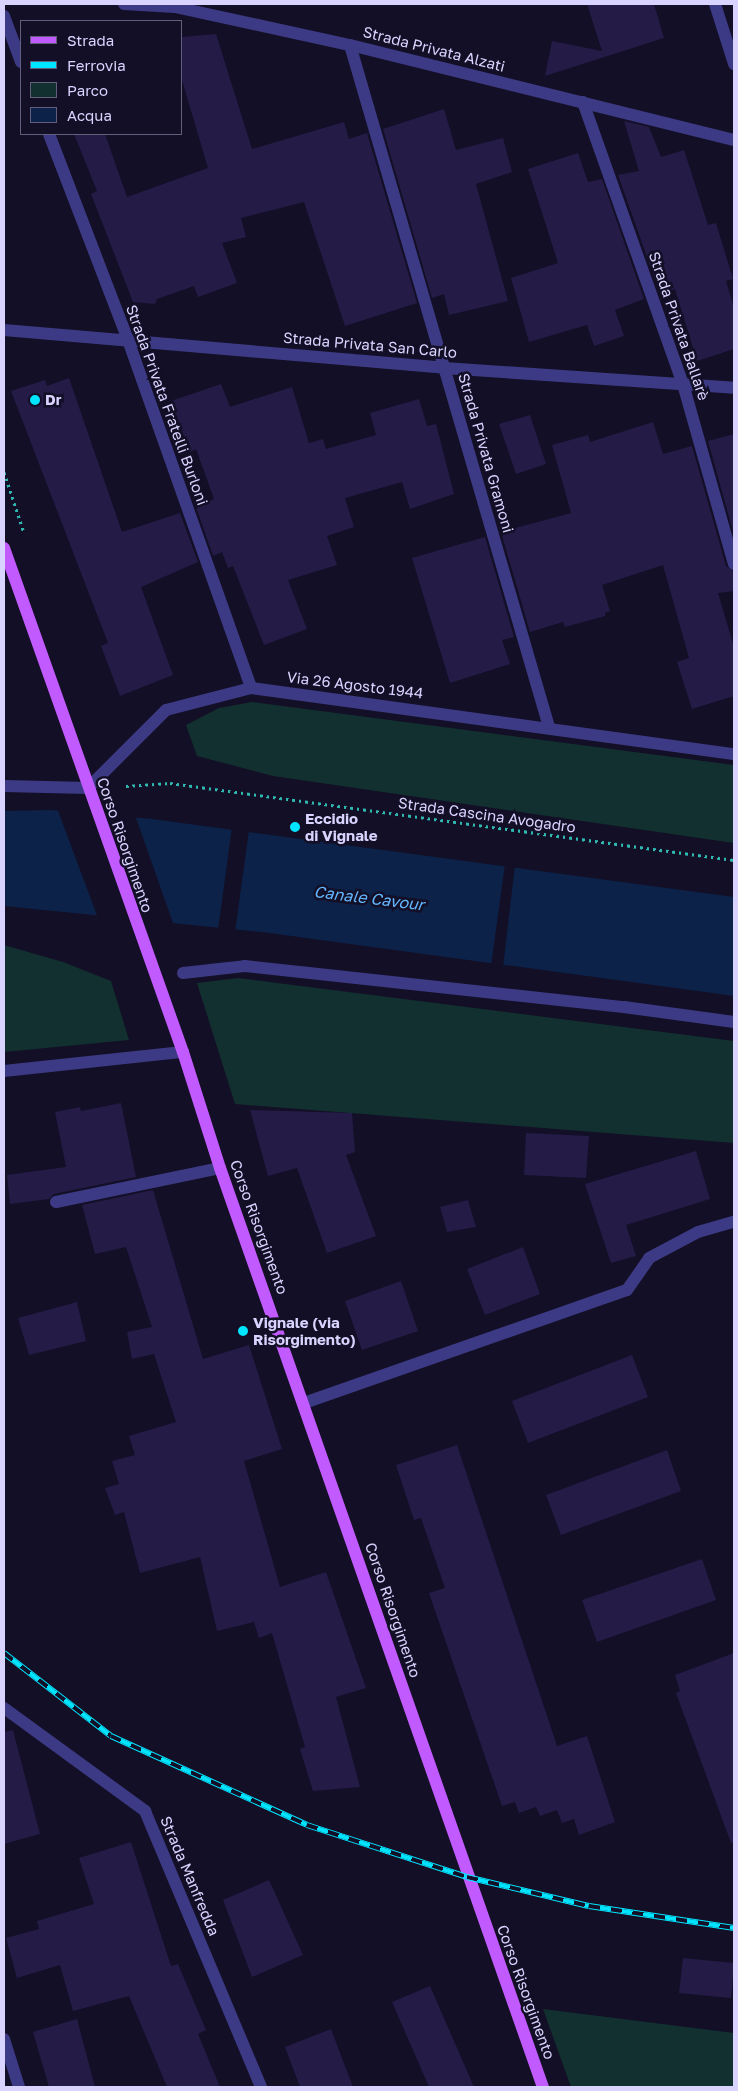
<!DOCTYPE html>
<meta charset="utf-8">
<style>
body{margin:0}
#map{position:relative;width:738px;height:2091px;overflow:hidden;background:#130f26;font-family:"Golos Text",sans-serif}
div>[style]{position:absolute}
.green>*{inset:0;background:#12302f}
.water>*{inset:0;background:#0c2248}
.pier>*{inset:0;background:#130f26}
.building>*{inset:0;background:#241b47}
.path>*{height:3px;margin-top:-1.5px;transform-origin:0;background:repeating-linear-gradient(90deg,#2fb8b0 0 2.5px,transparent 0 6.5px)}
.minor>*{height:12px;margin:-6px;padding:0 6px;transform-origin:6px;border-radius:6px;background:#3d3a85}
.major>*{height:12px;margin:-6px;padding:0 6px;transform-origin:6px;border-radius:6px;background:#c25bff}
.rail>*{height:5.5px;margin-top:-2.75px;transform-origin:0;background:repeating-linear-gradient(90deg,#130f26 0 11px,#00e5ff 0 22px);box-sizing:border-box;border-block:1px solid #00e5ff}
.dots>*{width:14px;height:14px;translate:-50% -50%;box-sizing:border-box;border:2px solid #130f26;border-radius:50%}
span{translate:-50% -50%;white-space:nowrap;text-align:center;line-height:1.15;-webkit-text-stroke:5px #130f26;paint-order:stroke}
.street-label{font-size:15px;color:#d9d4ff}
.poi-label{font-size:15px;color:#d9d4ff;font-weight:700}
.left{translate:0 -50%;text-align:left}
.water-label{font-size:16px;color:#62b6ff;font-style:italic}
.frame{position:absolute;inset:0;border:5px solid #d9d4ff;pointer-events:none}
.legend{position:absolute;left:20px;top:20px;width:162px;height:115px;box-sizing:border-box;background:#130f26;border:1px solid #625e7d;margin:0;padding:6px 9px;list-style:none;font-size:15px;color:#d9d4ff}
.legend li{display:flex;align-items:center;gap:10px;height:25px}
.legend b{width:25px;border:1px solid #625e7d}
</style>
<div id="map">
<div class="green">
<i style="clip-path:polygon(252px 702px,734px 765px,734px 843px,273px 776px,197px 756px,186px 725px,219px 708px)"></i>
<i style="clip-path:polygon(4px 945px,63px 962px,111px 981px,129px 1040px,4px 1052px)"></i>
<i style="clip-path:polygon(238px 978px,734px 1041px,734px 1143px,235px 1104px,197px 983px)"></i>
<i style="clip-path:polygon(543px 2009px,734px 2033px,734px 2087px,571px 2087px)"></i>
</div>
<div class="water">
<i style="clip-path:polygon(50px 810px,152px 819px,734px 897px,734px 996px,262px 932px,4px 906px,4px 811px)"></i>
</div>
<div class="pier">
<i style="clip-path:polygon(57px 808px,135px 815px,174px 926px,98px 918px)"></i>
<i style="clip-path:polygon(232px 827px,249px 830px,235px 932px,218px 930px)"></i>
<i style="clip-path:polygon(505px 864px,515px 865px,503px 967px,491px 966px)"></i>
</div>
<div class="building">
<i style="clip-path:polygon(587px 4px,654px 4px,664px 38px,545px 76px,552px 41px,602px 51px)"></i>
<i style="clip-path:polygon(216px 34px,252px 149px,344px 122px,349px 139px,367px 133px,417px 303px,345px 326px,304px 202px,241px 218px,246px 237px,222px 243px,237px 283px,198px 297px,194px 286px,157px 299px,155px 304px,133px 302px,91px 194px,97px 191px,74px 134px,105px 134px,127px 197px,208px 168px,181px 77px,181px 37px)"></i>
<i style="clip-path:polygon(444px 109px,456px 150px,503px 138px,512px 172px,476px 184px,508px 301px,449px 315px,444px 294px,432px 298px,383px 129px)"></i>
<i style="clip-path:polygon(624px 121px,649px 127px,661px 157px,684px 150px,708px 225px,716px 223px,733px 279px,726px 281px,734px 308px,734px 349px,697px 361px,675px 289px,660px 294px,618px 175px,639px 171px)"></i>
<i style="clip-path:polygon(578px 153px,588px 182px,602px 179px,644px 299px,615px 310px,624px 336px,594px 346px,587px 325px,529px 342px,511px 278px,558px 263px,528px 169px)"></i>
<i style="clip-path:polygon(69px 378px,122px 532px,180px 513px,198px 562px,141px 587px,173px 675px,120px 696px,101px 646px,108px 643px,11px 391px,45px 380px,47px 386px)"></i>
<i style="clip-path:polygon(221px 384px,230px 407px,292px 387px,309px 443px,323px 439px,326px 449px,376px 435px,370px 413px,419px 399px,427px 426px,436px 424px,454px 494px,410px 509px,402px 482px,345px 498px,354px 527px,327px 536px,337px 565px,288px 580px,307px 629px,264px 645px,233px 566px,228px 568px,222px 552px,213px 556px,196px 507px,214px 499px,196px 449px,190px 452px,171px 401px)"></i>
<i style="clip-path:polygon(530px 415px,546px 464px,516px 474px,499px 424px)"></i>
<i style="clip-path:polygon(653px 422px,663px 454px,692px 446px,726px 566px,734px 572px,734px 591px,718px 593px,734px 647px,734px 696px,692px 709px,677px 662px,689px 658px,663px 565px,602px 585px,610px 611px,605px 613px,605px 616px,565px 627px,563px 622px,530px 632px,501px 532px,571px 513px,552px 445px,588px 435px,590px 442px)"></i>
<i style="clip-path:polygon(734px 434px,734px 535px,708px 441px)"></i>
<i style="clip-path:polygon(485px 537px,514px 637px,502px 640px,510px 664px,450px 683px,412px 558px)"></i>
<i style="clip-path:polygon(121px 1103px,136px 1177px,54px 1194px,49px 1199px,10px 1204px,7px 1175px,66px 1167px,55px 1112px,80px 1107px,81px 1111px)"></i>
<i style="clip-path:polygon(250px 1110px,352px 1113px,355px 1152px,346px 1155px,376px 1236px,327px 1253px,297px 1168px,268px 1176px)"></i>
<i style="clip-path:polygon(526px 1133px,589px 1136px,586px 1178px,524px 1175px)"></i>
<i style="clip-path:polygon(696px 1151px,710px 1199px,626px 1225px,636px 1256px,611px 1263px,585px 1184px)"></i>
<i style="clip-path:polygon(153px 1190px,203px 1359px,249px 1345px,282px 1449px,244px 1461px,280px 1587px,326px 1572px,366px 1688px,336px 1697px,360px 1787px,313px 1791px,300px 1749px,305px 1747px,272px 1633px,259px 1638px,254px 1622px,217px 1631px,200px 1557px,140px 1573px,124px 1512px,115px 1515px,105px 1488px,119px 1484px,112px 1461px,135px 1455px,129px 1436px,176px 1422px,154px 1354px,132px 1359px,127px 1332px,152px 1327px,126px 1247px,95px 1254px,82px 1205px)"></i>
<i style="clip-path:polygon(468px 1200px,476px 1227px,447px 1232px,440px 1207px)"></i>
<i style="clip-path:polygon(523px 1247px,540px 1294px,485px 1315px,467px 1269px)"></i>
<i style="clip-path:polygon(401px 1281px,418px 1331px,362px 1350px,345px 1301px)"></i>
<i style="clip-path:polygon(77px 1302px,86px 1341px,29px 1355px,18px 1318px)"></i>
<i style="clip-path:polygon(632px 1355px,648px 1397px,528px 1443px,512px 1401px)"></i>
<i style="clip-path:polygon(457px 1445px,557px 1746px,587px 1736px,615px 1822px,579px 1835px,574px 1819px,562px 1823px,557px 1810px,540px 1816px,536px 1807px,519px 1813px,515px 1802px,502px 1806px,429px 1593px,445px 1588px,421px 1518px,414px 1520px,396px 1465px)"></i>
<i style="clip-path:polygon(667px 1450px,681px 1491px,561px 1535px,546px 1495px)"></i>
<i style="clip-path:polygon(702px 1559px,716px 1600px,597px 1642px,582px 1600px)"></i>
<i style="clip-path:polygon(734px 1653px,734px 1842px,731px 1843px,676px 1693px,680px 1691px,675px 1675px)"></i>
<i style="clip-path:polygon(13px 1730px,40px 1834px,4px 1844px,4px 1732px)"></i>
<i style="clip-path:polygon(131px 1842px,171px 1966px,178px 1964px,206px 2030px,198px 2034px,220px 2087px,167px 2087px,129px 1996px,73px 2011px,60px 1965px,17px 1978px,6px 1938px,39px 1929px,37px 1921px,94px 1904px,79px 1858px)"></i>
<i style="clip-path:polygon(269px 1880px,303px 1955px,252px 1977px,223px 1900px)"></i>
<i style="clip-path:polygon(683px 1958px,734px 1963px,731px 1998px,679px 1993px)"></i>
<i style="clip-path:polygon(430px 1986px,474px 2087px,429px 2087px,392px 2002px)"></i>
<i style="clip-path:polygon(77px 2019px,95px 2087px,49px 2087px,33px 2032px)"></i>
<i style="clip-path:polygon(331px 2029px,353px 2087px,300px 2087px,285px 2047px)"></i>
</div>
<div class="path">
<i style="left:4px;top:472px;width:64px;rotate:71.8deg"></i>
<i style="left:126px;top:786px;width:44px;rotate:-3.9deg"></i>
<i style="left:170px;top:783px;width:569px;rotate:7.77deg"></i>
</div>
<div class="minor">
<i style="left:124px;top:4px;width:51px;rotate:3.4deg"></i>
<i style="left:175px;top:7px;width:179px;rotate:12.3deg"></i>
<i style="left:350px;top:45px;width:396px;rotate:13.9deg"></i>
<i style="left:715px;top:4px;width:63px;rotate:72.4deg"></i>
<i style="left:4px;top:16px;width:49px;rotate:69.7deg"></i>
<i style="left:350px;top:45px;width:710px;rotate:73.73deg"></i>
<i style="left:583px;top:102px;width:299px;rotate:70.5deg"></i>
<i style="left:683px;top:384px;width:187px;rotate:74.2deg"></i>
<i style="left:49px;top:134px;width:221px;rotate:69deg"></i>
<i style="left:128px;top:340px;width:369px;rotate:70.5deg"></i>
<i style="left:4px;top:330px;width:442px;rotate:4.9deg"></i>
<i style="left:444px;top:368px;width:291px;rotate:3.9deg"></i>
<i style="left:4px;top:786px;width:84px;rotate:1.4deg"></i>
<i style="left:88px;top:788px;width:110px;rotate:-45deg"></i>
<i style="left:166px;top:710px;width:88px;rotate:-14.5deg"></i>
<i style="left:251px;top:688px;width:487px;rotate:7.8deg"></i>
<i style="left:183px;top:973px;width:62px;rotate:-6.4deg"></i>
<i style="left:245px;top:966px;width:381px;rotate:6.2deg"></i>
<i style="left:624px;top:1007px;width:111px;rotate:7.8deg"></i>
<i style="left:4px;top:1071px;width:180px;rotate:-6.1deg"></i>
<i style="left:56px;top:1202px;width:167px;rotate:-11.7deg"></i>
<i style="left:304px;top:1403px;width:342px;rotate:-19.3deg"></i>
<i style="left:627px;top:1290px;width:39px;rotate:-55deg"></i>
<i style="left:649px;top:1258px;width:55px;rotate:-28deg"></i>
<i style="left:698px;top:1232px;width:37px;rotate:-16deg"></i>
<i style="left:4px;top:1708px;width:175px;rotate:36.1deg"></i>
<i style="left:145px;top:1811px;width:299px;rotate:67.2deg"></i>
<i style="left:4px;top:2039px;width:50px;rotate:72.6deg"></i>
</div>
<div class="major">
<i style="left:4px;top:548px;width:535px;rotate:70.45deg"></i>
<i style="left:183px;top:1052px;width:122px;rotate:72.3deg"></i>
<i style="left:220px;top:1168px;width:974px;rotate:70.64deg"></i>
</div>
<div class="rail">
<i style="left:4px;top:1653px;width:135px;rotate:37.8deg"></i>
<i style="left:111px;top:1736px;width:215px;rotate:24.4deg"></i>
<i style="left:307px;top:1825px;width:168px;rotate:18deg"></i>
<i style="left:467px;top:1877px;width:125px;rotate:13.4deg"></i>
<i style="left:589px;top:1906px;width:147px;rotate:8.6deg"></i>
</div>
<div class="dots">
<i style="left:35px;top:400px;background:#00e5ff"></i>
<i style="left:295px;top:827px;background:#00e5ff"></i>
<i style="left:243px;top:1331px;background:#00e5ff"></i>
</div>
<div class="street-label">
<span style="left:434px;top:49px;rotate:14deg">Strada Privata Alzati</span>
<span style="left:679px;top:326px;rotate:71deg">Strada Privata Ballarè</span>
<span style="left:370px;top:345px;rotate:5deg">Strada Privata San Carlo</span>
<span style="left:167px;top:405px;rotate:70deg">Strada Privata Fratelli Burloni</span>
<span style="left:486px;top:453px;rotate:74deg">Strada Privata Gramoni</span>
<span style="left:355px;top:685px;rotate:7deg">Via 26 Agosto 1944</span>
<span style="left:487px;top:815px;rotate:8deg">Strada Cascina Avogadro</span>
<span style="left:125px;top:845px;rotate:71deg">Corso Risorgimento</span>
<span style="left:259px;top:1227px;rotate:70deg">Corso Risorgimento</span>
<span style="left:393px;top:1610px;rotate:71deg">Corso Risorgimento</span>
<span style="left:190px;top:1876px;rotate:67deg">Strada Manfredda</span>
<span style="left:526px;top:1992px;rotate:70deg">Corso Risorgimento</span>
</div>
<div class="poi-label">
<span class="left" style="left:45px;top:400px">Dr</span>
<span class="left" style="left:305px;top:827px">Eccidio<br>di Vignale</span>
<span class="left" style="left:253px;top:1331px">Vignale (via<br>Risorgimento)</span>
</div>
<div class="water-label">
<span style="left:369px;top:898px;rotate:7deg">Canale Cavour</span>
</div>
<div class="frame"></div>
<ul class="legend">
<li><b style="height:6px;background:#c25bff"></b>Strada</li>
<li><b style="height:6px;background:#00e5ff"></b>Ferrovia</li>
<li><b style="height:14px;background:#12302f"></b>Parco</li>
<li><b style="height:14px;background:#0c2248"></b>Acqua</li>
</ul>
</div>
